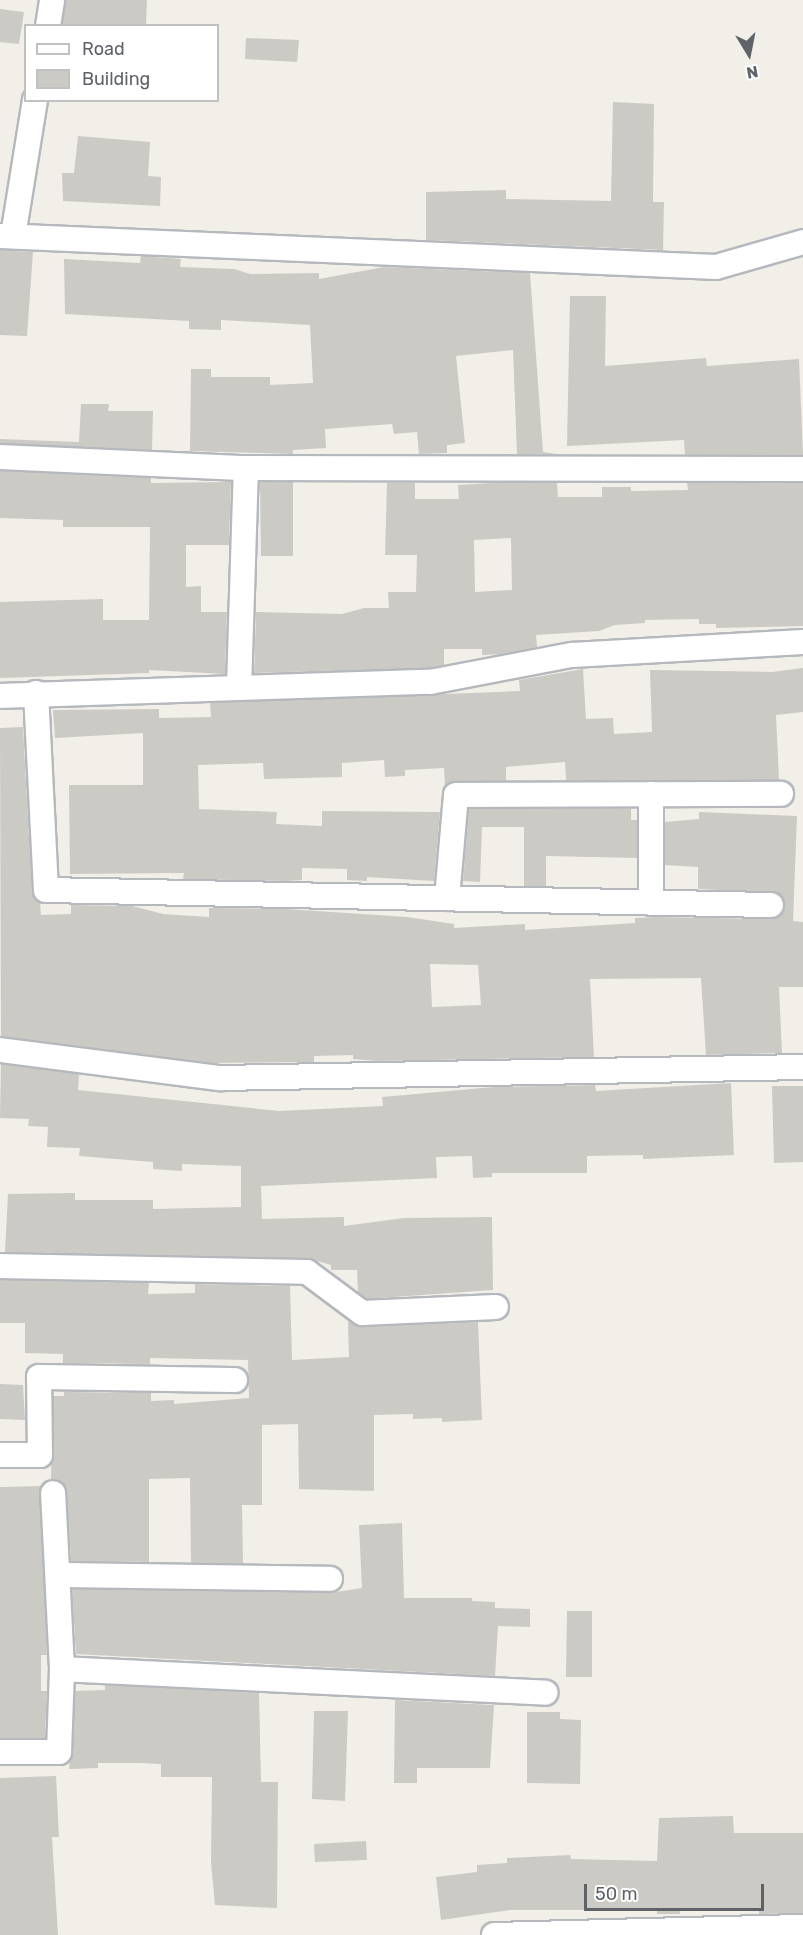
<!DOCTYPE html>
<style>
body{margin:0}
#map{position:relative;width:803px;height:1935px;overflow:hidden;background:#f1efe8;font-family:Rubik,sans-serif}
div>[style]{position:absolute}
.building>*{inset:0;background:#cccac5}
.roads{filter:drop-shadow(2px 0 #b5b8bc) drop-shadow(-2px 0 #b5b8bc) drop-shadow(0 2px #b5b8bc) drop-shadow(0 -2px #b5b8bc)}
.street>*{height:24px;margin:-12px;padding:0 12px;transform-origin:12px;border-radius:12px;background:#fff}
span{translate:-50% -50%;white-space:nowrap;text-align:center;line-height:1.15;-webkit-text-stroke:4.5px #fff;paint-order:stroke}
.legend{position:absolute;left:24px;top:24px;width:195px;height:78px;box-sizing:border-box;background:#fff;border:2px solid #bfc1c3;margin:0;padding:8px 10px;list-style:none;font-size:18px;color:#5f6368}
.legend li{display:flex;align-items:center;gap:12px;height:30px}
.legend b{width:30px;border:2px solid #bfc1c3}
.north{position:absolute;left:719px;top:24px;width:60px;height:60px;-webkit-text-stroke:4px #fff;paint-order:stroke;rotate:170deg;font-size:16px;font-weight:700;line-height:24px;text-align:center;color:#5f6368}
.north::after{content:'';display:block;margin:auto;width:21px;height:27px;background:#5f6368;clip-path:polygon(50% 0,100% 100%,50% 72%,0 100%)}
.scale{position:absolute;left:584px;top:1884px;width:180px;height:27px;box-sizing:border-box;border:3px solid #5f6368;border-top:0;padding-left:8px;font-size:18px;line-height:21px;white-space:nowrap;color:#5f6368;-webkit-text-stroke:4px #fff;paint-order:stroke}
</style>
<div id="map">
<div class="building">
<i style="clip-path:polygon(66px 0,147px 0,146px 26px,62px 26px)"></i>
<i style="clip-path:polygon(0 9px,24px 12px,19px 44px,0 42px)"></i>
<i style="clip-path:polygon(246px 38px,299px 40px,297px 62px,245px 59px)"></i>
<i style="clip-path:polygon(613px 102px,654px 104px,653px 202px,664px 202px,663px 250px,426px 240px,426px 192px,506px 190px,506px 199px,611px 201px)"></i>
<i style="clip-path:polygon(78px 136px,150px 142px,148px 176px,161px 177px,160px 206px,63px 201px,62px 173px,74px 173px)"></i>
<i style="clip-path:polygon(0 250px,33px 252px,27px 336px,0 335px)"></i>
<i style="clip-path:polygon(141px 256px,181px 259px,180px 267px,234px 269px,250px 274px,319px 273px,319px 279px,384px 267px,530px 273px,543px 452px,557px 454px,517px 454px,513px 350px,456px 356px,465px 443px,447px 445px,447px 453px,419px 454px,417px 432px,394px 434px,392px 424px,325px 429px,326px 448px,293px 450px,293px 454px,190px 451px,191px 369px,211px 369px,211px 377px,270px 377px,270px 385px,313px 383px,310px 325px,221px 320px,221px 330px,189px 329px,189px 321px,65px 314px,64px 259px,140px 263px)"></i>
<i style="clip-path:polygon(570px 296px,606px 296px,605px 366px,706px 358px,707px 366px,799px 359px,803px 455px,685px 455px,684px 440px,567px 446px)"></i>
<i style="clip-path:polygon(81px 404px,109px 404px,108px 411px,153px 411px,152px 450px,0 443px,0 439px,79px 442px)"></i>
<i style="clip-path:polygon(0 471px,151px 478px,151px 483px,231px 482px,229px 545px,186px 545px,186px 587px,201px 586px,201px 612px,227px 612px,225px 674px,149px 670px,149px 673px,0 678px,0 602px,103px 599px,103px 620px,149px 620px,150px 527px,63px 527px,63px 520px,0 518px)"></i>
<i style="clip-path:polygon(260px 482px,293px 482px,293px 556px,261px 556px)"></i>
<i style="clip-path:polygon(evenodd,387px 483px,415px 483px,415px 499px,459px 499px,458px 485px,492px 483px,557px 483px,558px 497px,602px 497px,602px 487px,631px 487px,631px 491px,688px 490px,687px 483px,803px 483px,803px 626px,716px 628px,716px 624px,699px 624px,699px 619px,645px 620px,645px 623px,615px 625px,599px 631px,536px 635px,537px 647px,501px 654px,482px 655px,482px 649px,444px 649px,444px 665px,428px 668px,254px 673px,256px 612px,342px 614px,364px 608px,389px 608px,388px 592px,416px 592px,417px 555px,385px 555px,387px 483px,511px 538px,512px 590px,475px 592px,474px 540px,511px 538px)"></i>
<i style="clip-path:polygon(803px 668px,803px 712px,776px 715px,779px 780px,566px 780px,565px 762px,506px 767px,506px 781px,456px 781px,445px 786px,444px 768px,405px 770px,405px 776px,385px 777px,384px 760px,342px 763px,342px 777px,264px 779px,263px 763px,198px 765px,199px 809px,277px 812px,276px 824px,322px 826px,322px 811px,440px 812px,434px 881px,367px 877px,367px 881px,347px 880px,347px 869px,302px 868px,302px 880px,286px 881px,183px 879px,184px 873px,70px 874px,69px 785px,143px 785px,143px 733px,55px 738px,53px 710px,159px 709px,159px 718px,211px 717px,210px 703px,520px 691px,519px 680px,583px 669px,586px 719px,613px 718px,614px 734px,652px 732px,650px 670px,772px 672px)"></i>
<i style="clip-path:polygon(evenodd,23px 727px,32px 891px,40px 903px,41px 915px,71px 914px,71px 905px,132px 906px,163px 914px,209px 917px,209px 908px,286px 909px,407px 917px,454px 924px,454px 928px,525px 924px,525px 930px,635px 923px,635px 918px,656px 917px,771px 919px,778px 917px,785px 906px,778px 893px,698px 889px,698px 867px,665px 865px,665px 822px,699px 819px,699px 812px,797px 816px,793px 921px,803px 922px,803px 987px,779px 987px,782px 1053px,706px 1055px,701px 978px,590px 979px,594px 1057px,378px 1061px,353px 1059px,353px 1055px,314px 1056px,314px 1062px,212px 1063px,1px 1036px,0 728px,23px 727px,430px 964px,478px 965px,481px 1005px,432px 1007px,430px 964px)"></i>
<i style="clip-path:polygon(469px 809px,631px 809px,631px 820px,637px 820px,637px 858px,546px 856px,546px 886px,524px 886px,524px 827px,482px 827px,480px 882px,463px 881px)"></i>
<i style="clip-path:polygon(1px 1064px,79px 1074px,78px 1090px,279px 1111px,383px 1106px,382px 1097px,494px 1087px,595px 1085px,596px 1091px,731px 1083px,734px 1155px,643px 1159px,643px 1155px,587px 1156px,587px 1173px,492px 1173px,492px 1177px,473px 1178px,472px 1156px,436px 1157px,437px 1178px,261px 1186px,262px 1219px,344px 1217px,344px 1226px,404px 1218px,492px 1217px,493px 1290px,366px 1299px,358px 1292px,357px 1270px,331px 1270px,331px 1265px,307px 1258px,5px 1252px,8px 1194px,75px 1193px,75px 1200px,153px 1200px,153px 1209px,241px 1207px,241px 1166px,182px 1164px,182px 1171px,153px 1169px,153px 1162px,79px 1156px,80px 1148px,47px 1147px,48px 1127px,28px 1126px,29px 1119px,0 1118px)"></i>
<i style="clip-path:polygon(772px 1086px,803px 1086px,803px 1162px,774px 1163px)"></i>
<i style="clip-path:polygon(0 1280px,149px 1283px,148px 1294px,195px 1293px,195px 1284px,290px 1286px,292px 1360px,349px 1357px,348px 1322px,363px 1327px,478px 1322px,482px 1420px,442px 1422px,442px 1418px,413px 1419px,413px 1414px,374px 1415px,374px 1491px,299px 1489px,298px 1424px,262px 1425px,262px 1505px,242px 1505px,243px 1563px,191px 1563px,190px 1478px,149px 1479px,149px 1562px,71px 1561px,67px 1492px,60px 1481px,51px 1479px,53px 1396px,64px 1396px,64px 1392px,151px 1393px,151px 1401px,174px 1400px,174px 1404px,249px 1398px,248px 1360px,150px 1358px,150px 1364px,63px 1363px,63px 1354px,25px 1353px,25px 1323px,0 1323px)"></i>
<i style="clip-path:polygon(0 1384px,23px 1385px,25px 1420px,0 1419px)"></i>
<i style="clip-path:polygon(41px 1486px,47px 1655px,41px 1655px,41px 1691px,47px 1691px,45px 1738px,0 1738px,0 1487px)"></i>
<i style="clip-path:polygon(402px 1523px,404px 1598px,472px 1598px,472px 1601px,495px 1602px,495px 1608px,530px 1609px,530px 1627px,498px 1626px,495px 1676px,76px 1654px,72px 1589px,330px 1593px,362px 1588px,359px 1525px)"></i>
<i style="clip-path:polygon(567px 1611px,592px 1611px,592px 1677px,566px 1677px)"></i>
<i style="clip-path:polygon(105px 1685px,259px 1693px,261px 1782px,278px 1782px,277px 1908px,215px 1905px,211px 1862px,212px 1777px,161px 1777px,161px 1764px,139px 1763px,98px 1763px,98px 1768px,69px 1769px,75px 1691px,105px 1690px)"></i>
<i style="clip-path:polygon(395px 1700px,494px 1705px,490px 1768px,417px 1768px,417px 1783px,394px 1783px)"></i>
<i style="clip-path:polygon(314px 1711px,348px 1711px,345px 1801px,312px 1799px)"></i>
<i style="clip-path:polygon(527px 1712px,560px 1712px,560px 1719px,581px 1720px,580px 1784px,527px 1783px)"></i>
<i style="clip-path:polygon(56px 1776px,59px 1837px,52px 1837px,58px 1935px,0 1935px,0 1778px)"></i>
<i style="clip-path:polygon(733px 1816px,734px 1833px,803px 1833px,803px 1913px,759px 1914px,759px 1909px,680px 1910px,680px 1914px,657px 1914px,657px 1910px,510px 1910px,441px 1920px,436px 1877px,477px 1872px,477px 1865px,507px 1863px,507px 1858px,570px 1855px,571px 1859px,657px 1861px,659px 1818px)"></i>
<i style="clip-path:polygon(366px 1841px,367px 1860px,315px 1862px,314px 1844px)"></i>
</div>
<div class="roads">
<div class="street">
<i style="left:48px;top:26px;width:26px;rotate:-81deg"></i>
<i style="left:0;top:236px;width:717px;rotate:2.48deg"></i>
<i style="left:716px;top:267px;width:91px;rotate:-16deg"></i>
<i style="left:13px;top:236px;width:138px;rotate:-80.8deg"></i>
<i style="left:0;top:457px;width:246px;rotate:2.6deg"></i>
<i style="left:246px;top:468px;width:557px;rotate:0.1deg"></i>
<i style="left:239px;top:688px;width:220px;rotate:-88.2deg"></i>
<i style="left:36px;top:693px;width:197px;rotate:87.1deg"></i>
<i style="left:46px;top:890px;width:725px;rotate:1.19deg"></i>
<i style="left:0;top:696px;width:430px;rotate:-1.9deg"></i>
<i style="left:430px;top:682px;width:145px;rotate:-10.8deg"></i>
<i style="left:572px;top:655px;width:231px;rotate:-3.2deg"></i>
<i style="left:651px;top:794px;width:109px;rotate:90deg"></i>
<i style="left:447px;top:898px;width:103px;rotate:-85deg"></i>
<i style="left:456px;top:795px;width:325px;rotate:-0.2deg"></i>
<i style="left:0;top:1050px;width:222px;rotate:7.3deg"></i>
<i style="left:220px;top:1078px;width:583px;rotate:-1.08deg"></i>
<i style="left:0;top:1266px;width:307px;rotate:1.1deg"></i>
<i style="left:307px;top:1272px;width:69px;rotate:36.7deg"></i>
<i style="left:362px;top:1313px;width:134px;rotate:-2.6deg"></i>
<i style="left:0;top:1455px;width:40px"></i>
<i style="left:40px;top:1455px;width:78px;rotate:-90.7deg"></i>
<i style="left:39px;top:1377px;width:196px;rotate:0.9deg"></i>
<i style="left:58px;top:1575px;width:272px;rotate:0.8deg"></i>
<i style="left:62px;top:1669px;width:484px;rotate:2.8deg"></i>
<i style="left:0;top:1752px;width:59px"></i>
<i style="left:59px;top:1752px;width:83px;rotate:-87.9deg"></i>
<i style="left:62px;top:1669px;width:176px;rotate:-92.9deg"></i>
<i style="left:494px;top:1935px;width:309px;rotate:-1.5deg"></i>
</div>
</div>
<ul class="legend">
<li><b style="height:8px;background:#fff"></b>Road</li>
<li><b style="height:16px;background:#cccac5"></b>Building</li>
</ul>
<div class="north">N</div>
<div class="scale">50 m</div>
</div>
